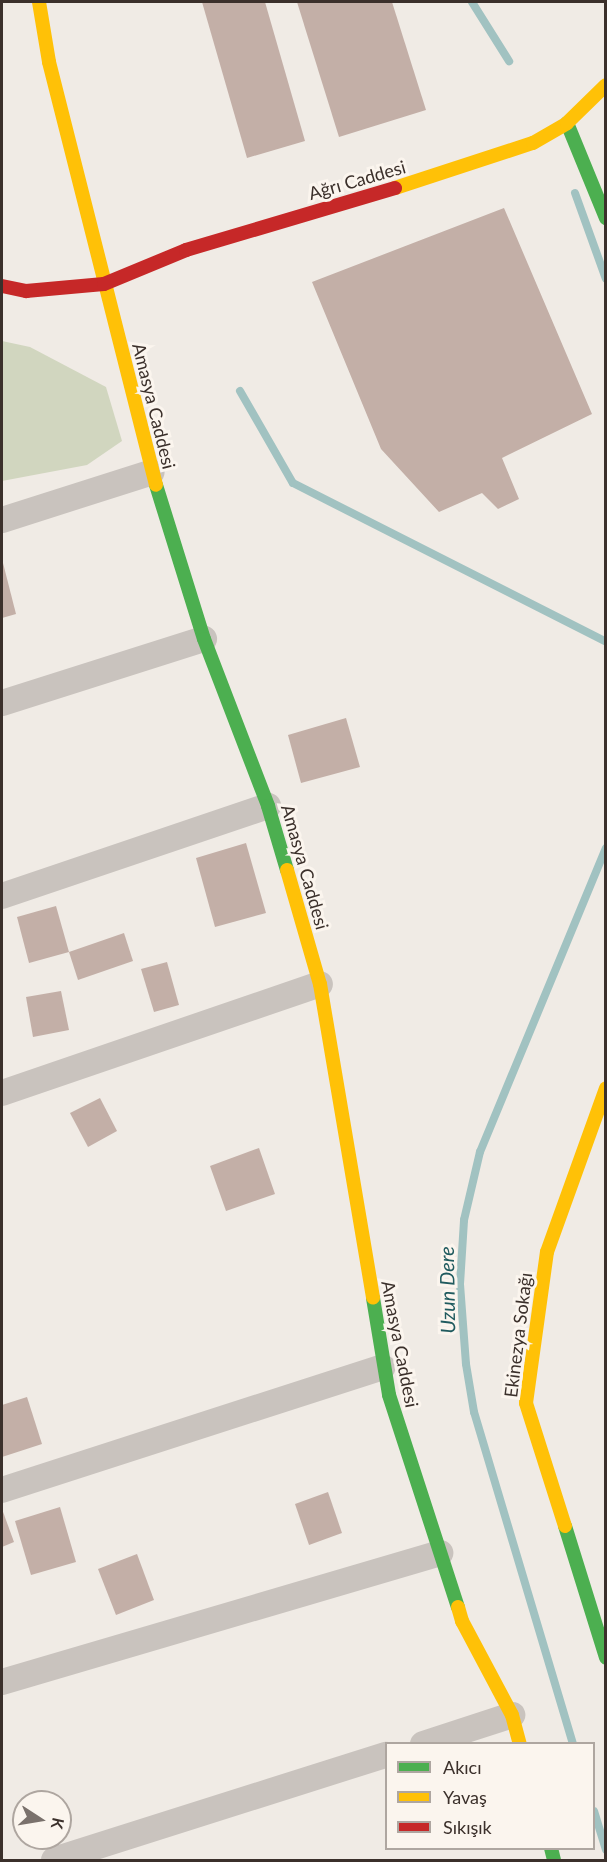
<!DOCTYPE html>
<meta charset="utf-8">
<style>
body{margin:0}
#map{position:relative;width:607px;height:1862px;overflow:hidden;background:#f0ebe5;font-family:Lato,sans-serif}
div>[style]{position:absolute}
.green>*{inset:0;background:#d1d6bf}
.stream>*{height:8px;margin:-4px;padding:0 4px;transform-origin:4px;border-radius:4px;background:#a1c2c1}
.building>*{inset:0;background:#c3afa7}
.street>*{height:26px;margin:-13px;padding:0 13px;transform-origin:13px;border-radius:13px;background:#c9c3be}
.fast>*{height:14px;margin:-7px;padding:0 7px;transform-origin:7px;border-radius:7px;background:#4caf50}
.slow>*{height:14px;margin:-7px;padding:0 7px;transform-origin:7px;border-radius:7px;background:#ffc107}
.jam>*{height:14px;margin:-7px;padding:0 7px;transform-origin:7px;border-radius:7px;background:#c62828}
span{translate:-50% -50%;white-space:nowrap;text-align:center;line-height:1.15;-webkit-text-stroke:6px #fbf5ee;paint-order:stroke}
.street-label{font-size:18px;color:#3b302b}
.water-label{font-size:20px;color:#1f5a5e;font-style:italic}
.frame{position:absolute;inset:0;border:3px solid #3b302b;pointer-events:none}
.legend{position:absolute;left:385px;top:1742px;width:210px;height:108px;box-sizing:border-box;background:#fbf5ee;border:2px solid #aea6a0;margin:0;padding:8px 10px;list-style:none;font-size:18px;color:#3b302b}
.legend li{display:flex;align-items:center;gap:12px;height:30px}
.legend b{width:30px;border:2px solid #aea6a0}
.north{position:absolute;left:12px;top:1790px;width:60px;height:60px;box-sizing:border-box;background:#fbf5ee;border:2px solid #aea6a0;border-radius:50%;rotate:102deg;font-size:16px;font-weight:700;line-height:24px;text-align:center;color:#3b302b}
.north::after{content:'';display:block;margin:auto;width:21px;height:27px;background:#7a716c;clip-path:polygon(50% 0,100% 100%,50% 72%,0 100%)}
</style>
<div id="map">
<div class="green">
<i style="clip-path:polygon(2px 341px,30px 347px,106px 387px,122px 441px,87px 465px,2px 481px)"></i>
</div>
<div class="stream">
<i style="left:472px;top:2px;width:70px;rotate:57.9deg"></i>
<i style="left:575px;top:193px;width:91px;rotate:70.2deg"></i>
<i style="left:240px;top:391px;width:106px;rotate:60.1deg"></i>
<i style="left:293px;top:483px;width:351px;rotate:26.9deg"></i>
<i style="left:573px;top:1744px;width:346px;rotate:-106.6deg"></i>
<i style="left:474px;top:1412px;width:49px;rotate:-99.5deg"></i>
<i style="left:466px;top:1364px;width:80px;rotate:-94.3deg"></i>
<i style="left:460px;top:1284px;width:64px;rotate:-86.4deg"></i>
<i style="left:464px;top:1220px;width:70px;rotate:-76.8deg"></i>
<i style="left:480px;top:1152px;width:329px;rotate:-67.5deg"></i>
<i style="left:594px;top:1811px;width:41px;rotate:72.9deg"></i>
</div>
<div class="building">
<i style="clip-path:polygon(202px 2px,265px 2px,305px 141px,247px 158px)"></i>
<i style="clip-path:polygon(297px 2px,392px 2px,426px 110px,339px 137px)"></i>
<i style="clip-path:polygon(504px 208px,592px 414px,502px 458px,519px 499px,498px 509px,482px 493px,439px 512px,381px 449px,312px 282px)"></i>
<i style="clip-path:polygon(2px 559px,16px 614px,2px 618px)"></i>
<i style="clip-path:polygon(346px 718px,360px 767px,301px 783px,288px 735px)"></i>
<i style="clip-path:polygon(246px 843px,266px 913px,215px 927px,196px 858px)"></i>
<i style="clip-path:polygon(56px 906px,69px 952px,29px 963px,17px 917px)"></i>
<i style="clip-path:polygon(124px 933px,133px 961px,78px 980px,69px 952px)"></i>
<i style="clip-path:polygon(167px 962px,179px 1005px,154px 1012px,141px 969px)"></i>
<i style="clip-path:polygon(61px 991px,69px 1030px,33px 1037px,26px 997px)"></i>
<i style="clip-path:polygon(100px 1098px,117px 1131px,88px 1147px,70px 1113px)"></i>
<i style="clip-path:polygon(259px 1148px,275px 1194px,226px 1211px,210px 1166px)"></i>
<i style="clip-path:polygon(27px 1397px,42px 1444px,2px 1457px,2px 1405px)"></i>
<i style="clip-path:polygon(328px 1492px,342px 1533px,309px 1545px,295px 1504px)"></i>
<i style="clip-path:polygon(60px 1507px,76px 1562px,31px 1575px,15px 1521px)"></i>
<i style="clip-path:polygon(2px 1509px,14px 1542px,2px 1547px)"></i>
<i style="clip-path:polygon(137px 1554px,154px 1600px,116px 1615px,98px 1569px)"></i>
</div>
<div class="street">
<i style="left:2px;top:520px;width:157px;rotate:-17.7deg"></i>
<i style="left:2px;top:703px;width:212px;rotate:-17.6deg"></i>
<i style="left:2px;top:896px;width:281px;rotate:-18.7deg"></i>
<i style="left:2px;top:1093px;width:336px;rotate:-18.9deg"></i>
<i style="left:2px;top:1490px;width:400px;rotate:-17.9deg"></i>
<i style="left:2px;top:1682px;width:457px;rotate:-16.4deg"></i>
<i style="left:423px;top:1744px;width:94px;rotate:-18deg"></i>
<i style="left:54px;top:1860px;width:348px;rotate:-17.6deg"></i>
</div>
<div class="fast">
<i style="left:567px;top:123px;width:103px;rotate:67.7deg"></i>
<i style="left:156px;top:485px;width:161px;rotate:72.7deg"></i>
<i style="left:204px;top:639px;width:179px;rotate:69deg"></i>
<i style="left:268px;top:806px;width:67px;rotate:73.5deg"></i>
<i style="left:373px;top:1298px;width:98px;rotate:80.6deg"></i>
<i style="left:389px;top:1395px;width:223px;rotate:72deg"></i>
<i style="left:565px;top:1526px;width:138px;rotate:72.7deg"></i>
<i style="left:551px;top:1848px;width:12px;rotate:76deg"></i>
</div>
<div class="slow">
<i style="left:39px;top:2px;width:61px;rotate:80.5deg"></i>
<i style="left:49px;top:62px;width:436px;rotate:75.8deg"></i>
<i style="left:395px;top:188px;width:145px;rotate:-18.1deg"></i>
<i style="left:533px;top:143px;width:39px;rotate:-30deg"></i>
<i style="left:567px;top:123px;width:54px;rotate:-44.3deg"></i>
<i style="left:287px;top:870px;width:119px;rotate:73.9deg"></i>
<i style="left:320px;top:984px;width:318px;rotate:80.4deg"></i>
<i style="left:565px;top:1526px;width:129px;rotate:-107.6deg"></i>
<i style="left:526px;top:1403px;width:152px;rotate:-82.1deg"></i>
<i style="left:547px;top:1252px;width:174px;rotate:-70.2deg"></i>
<i style="left:458px;top:1607px;width:15px;rotate:74deg"></i>
<i style="left:462px;top:1621px;width:106px;rotate:62deg"></i>
<i style="left:512px;top:1715px;width:30px;rotate:75deg"></i>
</div>
<div class="jam">
<i style="left:2px;top:286px;width:25px;rotate:12deg"></i>
<i style="left:26px;top:291px;width:78px;rotate:-5.1deg"></i>
<i style="left:104px;top:284px;width:89px;rotate:-22.5deg"></i>
<i style="left:186px;top:250px;width:218px;rotate:-16.5deg"></i>
</div>
<div class="street-label">
<span style="left:357px;top:180px;rotate:-16deg">Ağrı Caddesi</span>
<span style="left:154px;top:406px;rotate:76deg">Amasya Caddesi</span>
<span style="left:305px;top:867px;rotate:74deg">Amasya Caddesi</span>
<span style="left:518px;top:1335px;rotate:-83deg">Ekinezya Sokağı</span>
<span style="left:400px;top:1344px;rotate:79deg">Amasya Caddesi</span>
</div>
<div class="water-label">
<span style="left:447px;top:1290px;rotate:-91deg">Uzun Dere</span>
</div>
<div class="frame"></div>
<ul class="legend">
<li><b style="height:8px;background:#4caf50"></b>Akıcı</li>
<li><b style="height:8px;background:#ffc107"></b>Yavaş</li>
<li><b style="height:8px;background:#c62828"></b>Sıkışık</li>
</ul>
<div class="north">K</div>
</div>
